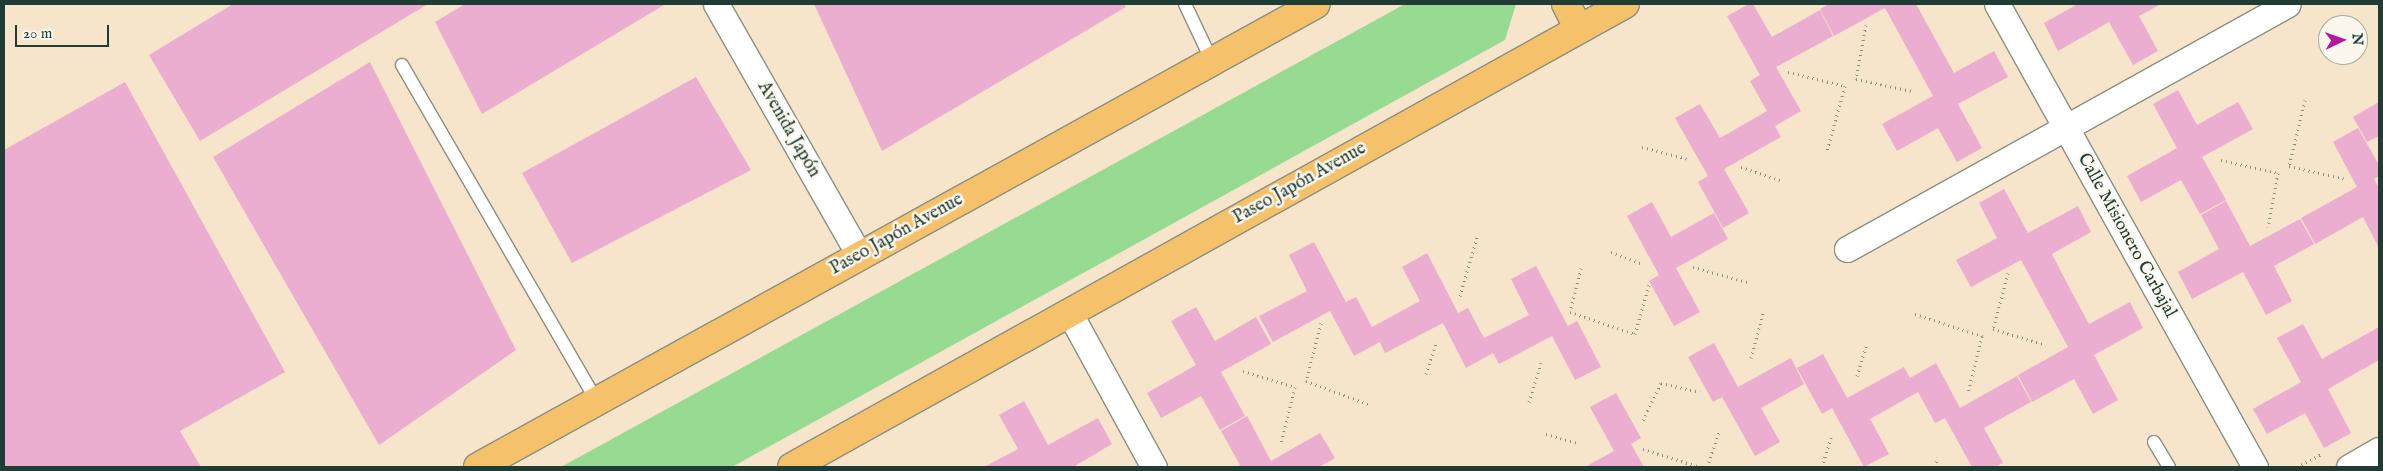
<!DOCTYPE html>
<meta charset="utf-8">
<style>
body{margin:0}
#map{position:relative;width:2383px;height:471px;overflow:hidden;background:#f6e4cb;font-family:"IM FELL English",serif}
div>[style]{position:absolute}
.green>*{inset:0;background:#97da91}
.building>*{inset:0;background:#ecaed0}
.path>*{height:3px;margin-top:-1.5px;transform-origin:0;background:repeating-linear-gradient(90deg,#8a9080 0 1px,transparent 0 5px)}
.roads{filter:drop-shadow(1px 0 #8a9080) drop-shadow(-1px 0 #8a9080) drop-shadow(0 1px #8a9080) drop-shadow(0 -1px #8a9080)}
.service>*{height:12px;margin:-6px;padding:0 6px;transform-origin:6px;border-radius:6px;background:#fff}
.minor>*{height:25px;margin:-12.5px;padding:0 12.5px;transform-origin:12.5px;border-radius:12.5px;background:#fff}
.primary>*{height:28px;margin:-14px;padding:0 14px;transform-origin:14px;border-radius:14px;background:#f5c16b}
span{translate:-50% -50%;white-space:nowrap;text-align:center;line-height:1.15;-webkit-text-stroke:5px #fbf7ec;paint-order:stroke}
.street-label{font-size:18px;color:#1f3d34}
.frame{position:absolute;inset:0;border:5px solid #1f3d34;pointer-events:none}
.north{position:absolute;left:2318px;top:15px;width:50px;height:50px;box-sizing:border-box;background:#fbf7ec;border:1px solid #a3ada2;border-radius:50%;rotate:87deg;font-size:14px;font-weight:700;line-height:20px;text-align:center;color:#1f3d34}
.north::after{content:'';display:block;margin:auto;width:18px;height:22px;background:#b5179e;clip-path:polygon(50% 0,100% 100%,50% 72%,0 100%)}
.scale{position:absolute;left:15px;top:25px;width:94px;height:22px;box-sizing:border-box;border:2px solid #1f3d34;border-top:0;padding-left:6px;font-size:15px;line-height:18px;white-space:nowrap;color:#1f3d34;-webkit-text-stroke:4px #fbf7ec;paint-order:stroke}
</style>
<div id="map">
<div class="green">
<i style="clip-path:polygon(1405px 4px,1516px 4px,1505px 40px,732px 467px,561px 467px)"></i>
</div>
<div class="building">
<i style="clip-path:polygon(233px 4px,428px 4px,200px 141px,149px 55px)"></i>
<i style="clip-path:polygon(465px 4px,664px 4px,664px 5px,482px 114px,435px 22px)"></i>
<i style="clip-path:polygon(814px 4px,1124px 4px,1126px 7px,882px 151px)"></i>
<i style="clip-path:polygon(1749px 4px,1753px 4px,1772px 37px,1820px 10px,1833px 36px,1776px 67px,1801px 111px,1775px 126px,1781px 137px,1724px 169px,1749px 213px,1723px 228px,1698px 182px,1708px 176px,1675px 118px,1700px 104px,1720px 138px,1767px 111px,1750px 81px,1760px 75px,1727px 16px)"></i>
<i style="clip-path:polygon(1829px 4px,1916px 4px,1954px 73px,1994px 51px,2008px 77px,1958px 104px,1982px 148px,1957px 162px,1938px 128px,1897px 151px,1882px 124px,1933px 96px,1885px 8px,1834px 36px,1820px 9px)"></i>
<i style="clip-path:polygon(2078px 4px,2161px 4px,2139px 16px,2158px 51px,2133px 65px,2109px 22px,2058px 51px,2044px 23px)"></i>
<i style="clip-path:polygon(370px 62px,516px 350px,379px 445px,213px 157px)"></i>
<i style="clip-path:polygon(696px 77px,751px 170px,572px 263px,522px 173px)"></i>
<i style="clip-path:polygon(125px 82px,285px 372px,180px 431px,201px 467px,4px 467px,4px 150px)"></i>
<i style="clip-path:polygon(2178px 90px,2197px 125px,2238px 102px,2253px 129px,2202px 157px,2226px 200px,2200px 214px,2181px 180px,2141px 202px,2127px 176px,2177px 148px,2153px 104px)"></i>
<i style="clip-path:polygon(2379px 102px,2379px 136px,2367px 142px,2353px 117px)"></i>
<i style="clip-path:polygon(2358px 128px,2379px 165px,2379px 176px,2374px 179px,2379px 188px,2379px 248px,2363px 217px,2315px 244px,2301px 218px,2357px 187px,2333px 142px)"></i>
<i style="clip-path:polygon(2004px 189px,2028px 233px,2078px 206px,2091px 232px,2052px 254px,2070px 289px,2089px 324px,2130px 302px,2143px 328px,2094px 355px,2118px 400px,2093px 414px,2074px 379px,2032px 402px,2018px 375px,2068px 347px,2021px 260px,1971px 287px,1956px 260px,1997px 238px,1979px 203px)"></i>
<i style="clip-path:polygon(2226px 201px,2250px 246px,2300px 219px,2314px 244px,2274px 266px,2292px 301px,2266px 315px,2243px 272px,2192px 299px,2178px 272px,2219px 249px,2201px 215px)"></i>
<i style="clip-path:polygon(1652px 202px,1671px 237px,1714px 213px,1728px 239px,1676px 268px,1700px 312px,1674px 326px,1649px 281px,1659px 275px,1627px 216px)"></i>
<i style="clip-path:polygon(1314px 242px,1346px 302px,1356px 297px,1372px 327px,1420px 301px,1402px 267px,1427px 253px,1458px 313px,1468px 308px,1484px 338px,1529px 315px,1511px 279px,1536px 266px,1568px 326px,1577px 321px,1601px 367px,1575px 380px,1552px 336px,1499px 364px,1493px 353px,1466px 368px,1443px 323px,1385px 353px,1380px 342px,1354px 356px,1330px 311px,1273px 342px,1259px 316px,1307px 291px,1289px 255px)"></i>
<i style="clip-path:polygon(1196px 307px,1215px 341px,1256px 317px,1271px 344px,1221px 372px,1245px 416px,1220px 430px,1201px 396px,1161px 418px,1147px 393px,1196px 365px,1171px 321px)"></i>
<i style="clip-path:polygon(2303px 324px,2322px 359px,2379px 327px,2379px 360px,2328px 389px,2351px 433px,2324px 448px,2305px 413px,2267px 434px,2253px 409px,2301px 382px,2277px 338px)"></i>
<i style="clip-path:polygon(1714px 343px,1738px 387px,1791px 358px,1804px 384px,1761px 408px,1780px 442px,1755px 456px,1722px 397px,1713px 402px,1688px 357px)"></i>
<i style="clip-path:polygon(1823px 354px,1847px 398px,1904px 367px,1910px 378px,1936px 363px,1960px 408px,2017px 376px,2031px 402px,1984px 428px,2003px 463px,1995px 467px,1972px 467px,1945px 418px,1935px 423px,1918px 392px,1870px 419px,1889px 454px,1864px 467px,1832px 408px,1822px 414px,1797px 368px)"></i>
<i style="clip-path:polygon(1616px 393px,1641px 438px,1631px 444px,1644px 467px,1585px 467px,1614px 451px,1590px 407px)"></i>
<i style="clip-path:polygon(1024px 401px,1048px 445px,1098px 418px,1112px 444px,1073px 467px,984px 467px,1018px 449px,999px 415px)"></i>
<i style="clip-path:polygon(1247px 416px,1271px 461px,1320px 433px,1335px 458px,1319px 467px,1237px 467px,1240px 465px,1221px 431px)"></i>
</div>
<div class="path">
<i style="left:1866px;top:25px;width:55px;rotate:100.5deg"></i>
<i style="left:1856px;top:79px;width:57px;rotate:12.1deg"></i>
<i style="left:1788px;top:72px;width:59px;rotate:13.8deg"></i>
<i style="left:1845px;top:86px;width:67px;rotate:105.5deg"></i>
<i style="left:2305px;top:100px;width:68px;rotate:103.6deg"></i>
<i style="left:2289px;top:166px;width:58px;rotate:12.8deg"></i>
<i style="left:1642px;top:147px;width:48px;rotate:14.6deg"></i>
<i style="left:2221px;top:160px;width:58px;rotate:12.8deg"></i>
<i style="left:2278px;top:173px;width:55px;rotate:100.5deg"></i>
<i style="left:1741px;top:167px;width:41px;rotate:18.4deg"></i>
<i style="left:1611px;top:252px;width:34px;rotate:21deg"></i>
<i style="left:1693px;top:267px;width:56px;rotate:15.5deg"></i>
<i style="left:1581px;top:268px;width:45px;rotate:104deg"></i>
<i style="left:1570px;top:312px;width:69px;rotate:18.7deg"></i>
<i style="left:1635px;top:334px;width:51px;rotate:-74.1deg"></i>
<i style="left:2008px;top:273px;width:58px;rotate:105deg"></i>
<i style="left:1993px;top:329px;width:55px;rotate:16.8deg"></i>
<i style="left:1460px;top:296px;width:61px;rotate:-73.9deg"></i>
<i style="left:1915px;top:314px;width:71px;rotate:18.2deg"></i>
<i style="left:1982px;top:336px;width:59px;rotate:103.8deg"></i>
<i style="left:1321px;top:323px;width:60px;rotate:104.5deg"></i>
<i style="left:1306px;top:381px;width:69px;rotate:20.3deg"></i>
<i style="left:1751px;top:358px;width:47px;rotate:-75.1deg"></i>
<i style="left:1243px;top:371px;width:54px;rotate:17.1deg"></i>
<i style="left:1295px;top:387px;width:58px;rotate:104deg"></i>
<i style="left:1426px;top:374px;width:33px;rotate:-72deg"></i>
<i style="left:1857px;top:376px;width:34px;rotate:-73deg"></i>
<i style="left:1529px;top:402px;width:41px;rotate:-72.9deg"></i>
<i style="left:1643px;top:420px;width:41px;rotate:-64.1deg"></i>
<i style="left:1661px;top:383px;width:40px;rotate:13deg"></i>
<i style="left:1546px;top:434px;width:35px;rotate:16deg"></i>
<i style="left:1643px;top:449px;width:60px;rotate:17.5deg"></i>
<i style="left:1707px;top:467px;width:39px;rotate:-71deg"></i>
<i style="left:1822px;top:467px;width:31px;rotate:-73deg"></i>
<i style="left:1935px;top:467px;width:10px;rotate:-73deg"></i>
<i style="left:2297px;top:467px;width:30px;rotate:-28deg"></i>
</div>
<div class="roads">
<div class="service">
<i style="left:1185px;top:4px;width:63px;rotate:64.7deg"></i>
<i style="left:402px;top:65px;width:389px;rotate:59.9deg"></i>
<i style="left:2154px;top:442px;width:29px;rotate:59deg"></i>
</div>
<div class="minor">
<i style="left:716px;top:4px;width:290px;rotate:60.3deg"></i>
<i style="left:1997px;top:4px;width:530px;rotate:60.87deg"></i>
<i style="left:1847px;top:249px;width:504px;rotate:-29.05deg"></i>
<i style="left:1069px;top:312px;width:177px;rotate:61.3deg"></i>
<i style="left:2349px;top:467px;width:34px;rotate:-30deg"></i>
</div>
<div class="primary">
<i style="left:1566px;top:4px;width:28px;rotate:63deg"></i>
<i style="left:478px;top:467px;width:957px;rotate:-28.92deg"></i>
<i style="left:792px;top:467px;width:953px;rotate:-29.07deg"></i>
</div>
</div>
<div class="street-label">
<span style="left:788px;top:130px;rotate:60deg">Avenida Japón</span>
<span style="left:1300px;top:184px;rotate:-29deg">Paseo Japón Avenue</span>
<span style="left:897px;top:235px;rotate:-29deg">Paseo Japón Avenue</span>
<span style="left:2126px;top:236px;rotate:61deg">Calle Misionero Carbajal</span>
</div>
<div class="frame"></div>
<div class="north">N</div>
<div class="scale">20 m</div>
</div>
